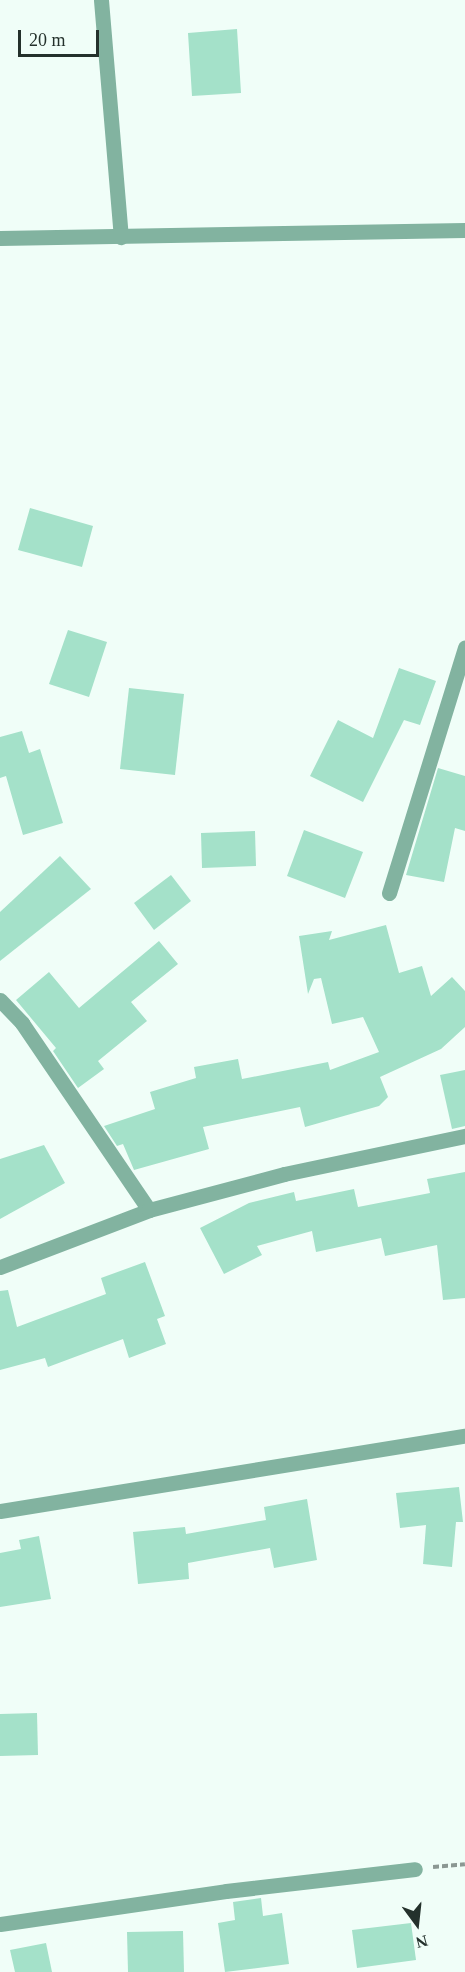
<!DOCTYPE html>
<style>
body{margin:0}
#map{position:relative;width:465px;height:1972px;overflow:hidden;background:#f0fef8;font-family:"Times New Roman",serif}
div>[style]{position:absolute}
.building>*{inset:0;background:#a4e1c9}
.path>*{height:4px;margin-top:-2px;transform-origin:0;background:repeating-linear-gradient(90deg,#8b9893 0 6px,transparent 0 9px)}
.street>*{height:15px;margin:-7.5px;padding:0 7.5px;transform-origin:7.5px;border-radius:7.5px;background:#82b3a0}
span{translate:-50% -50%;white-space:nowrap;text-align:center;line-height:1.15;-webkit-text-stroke:4.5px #f0fef8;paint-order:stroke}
.north{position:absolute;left:387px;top:1894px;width:60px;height:60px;-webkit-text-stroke:4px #f0fef8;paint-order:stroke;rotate:165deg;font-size:16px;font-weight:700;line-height:24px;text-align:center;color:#24312c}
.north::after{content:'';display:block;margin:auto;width:21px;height:27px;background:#24312c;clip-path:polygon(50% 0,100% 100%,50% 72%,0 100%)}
.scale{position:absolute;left:18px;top:30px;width:81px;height:27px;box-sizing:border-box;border:3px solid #24312c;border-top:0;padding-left:8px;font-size:18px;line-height:21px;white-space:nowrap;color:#24312c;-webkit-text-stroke:4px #f0fef8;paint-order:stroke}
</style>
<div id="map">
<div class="building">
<i style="clip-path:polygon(237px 29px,241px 93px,192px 96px,188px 33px)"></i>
<i style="clip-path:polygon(30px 508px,93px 526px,82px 567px,18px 550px)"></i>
<i style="clip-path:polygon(68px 630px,107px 642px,89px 697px,49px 684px)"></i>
<i style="clip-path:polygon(399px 668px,436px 681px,420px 725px,404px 720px,363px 802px,310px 776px,338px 720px,373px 738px)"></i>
<i style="clip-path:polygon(129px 688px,184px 694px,175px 775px,120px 769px)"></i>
<i style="clip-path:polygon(22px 731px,29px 753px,40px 749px,63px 823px,23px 835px,6px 776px,0 778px,0 737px)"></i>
<i style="clip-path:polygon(438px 768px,465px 776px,465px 831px,455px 828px,444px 882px,406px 875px)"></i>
<i style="clip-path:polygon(304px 830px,363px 852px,345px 898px,287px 876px)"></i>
<i style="clip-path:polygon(255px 831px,256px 866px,202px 868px,201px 833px)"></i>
<i style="clip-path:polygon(60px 856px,91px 889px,0 961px,0 912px)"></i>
<i style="clip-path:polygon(171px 875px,191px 901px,154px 930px,134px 903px)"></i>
<i style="clip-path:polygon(386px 925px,399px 973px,422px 966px,431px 996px,452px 977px,465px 991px,465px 1027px,441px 1049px,380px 1077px,388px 1097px,379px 1106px,305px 1127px,300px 1107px,203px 1127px,209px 1149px,134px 1170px,123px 1144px,117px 1146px,104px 1126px,155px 1109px,150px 1092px,196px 1078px,194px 1067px,238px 1059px,242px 1079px,328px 1062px,330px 1070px,379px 1052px,363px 1017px,332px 1024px,321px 978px,314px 979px,308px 994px,299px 936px,332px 931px,329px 940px)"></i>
<i style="clip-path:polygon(159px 941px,178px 964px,131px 1002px,147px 1021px,98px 1061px,104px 1069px,78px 1088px,53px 1051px,56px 1048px,16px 1000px,49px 972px,79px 1008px)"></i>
<i style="clip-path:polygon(465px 1070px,465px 1126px,452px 1129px,440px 1075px)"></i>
<i style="clip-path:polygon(44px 1145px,65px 1183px,0 1219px,0 1159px)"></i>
<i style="clip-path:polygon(465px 1172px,465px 1298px,443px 1300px,437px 1245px,385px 1256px,381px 1238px,316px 1252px,312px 1231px,257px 1246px,262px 1255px,224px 1274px,200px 1228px,249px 1203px,294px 1192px,296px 1201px,354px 1189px,358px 1207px,430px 1193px,427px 1179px)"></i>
<i style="clip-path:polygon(145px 1262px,165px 1316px,157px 1319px,166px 1344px,129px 1358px,123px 1339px,48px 1367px,45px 1358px,0 1370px,0 1291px,8px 1290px,17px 1327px,106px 1294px,101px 1278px)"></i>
<i style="clip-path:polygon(459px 1487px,463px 1522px,456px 1522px,452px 1567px,423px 1564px,426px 1525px,400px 1528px,396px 1493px)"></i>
<i style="clip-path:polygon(307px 1499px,317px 1560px,274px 1568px,270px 1548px,188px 1563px,189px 1579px,138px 1584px,133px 1532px,185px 1527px,186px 1534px,266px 1520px,264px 1507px)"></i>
<i style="clip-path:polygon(39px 1536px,51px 1599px,0 1607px,0 1553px,21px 1549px,19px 1540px)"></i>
<i style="clip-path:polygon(37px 1713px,38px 1755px,0 1756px,0 1714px)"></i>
<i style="clip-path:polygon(261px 1898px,263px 1916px,282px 1913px,289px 1964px,225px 1972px,218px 1923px,235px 1920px,233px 1902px)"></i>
<i style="clip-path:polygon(411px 1923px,416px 1960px,357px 1968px,352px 1930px)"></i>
<i style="clip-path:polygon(183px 1931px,184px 1972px,128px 1972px,127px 1932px)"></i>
<i style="clip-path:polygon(46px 1943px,52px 1972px,15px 1972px,10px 1950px)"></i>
</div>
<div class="path">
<i style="left:433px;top:1867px;width:32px;rotate:-5deg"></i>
</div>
<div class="street">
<i style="left:101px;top:0;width:238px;rotate:85.2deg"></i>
<i style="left:0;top:238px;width:465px;rotate:-1deg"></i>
<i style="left:389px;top:893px;width:257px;rotate:-72.8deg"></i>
<i style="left:0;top:1000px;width:32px;rotate:46deg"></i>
<i style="left:22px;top:1023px;width:226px;rotate:55.8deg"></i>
<i style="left:0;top:1267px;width:160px;rotate:-20.9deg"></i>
<i style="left:149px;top:1210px;width:140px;rotate:-14.9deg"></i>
<i style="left:284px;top:1174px;width:185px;rotate:-11.9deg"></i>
<i style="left:0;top:1511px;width:471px;rotate:-9.2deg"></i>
<i style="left:0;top:1924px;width:228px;rotate:-8.3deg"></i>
<i style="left:226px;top:1891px;width:190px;rotate:-6.6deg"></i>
</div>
<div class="north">N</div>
<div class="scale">20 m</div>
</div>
